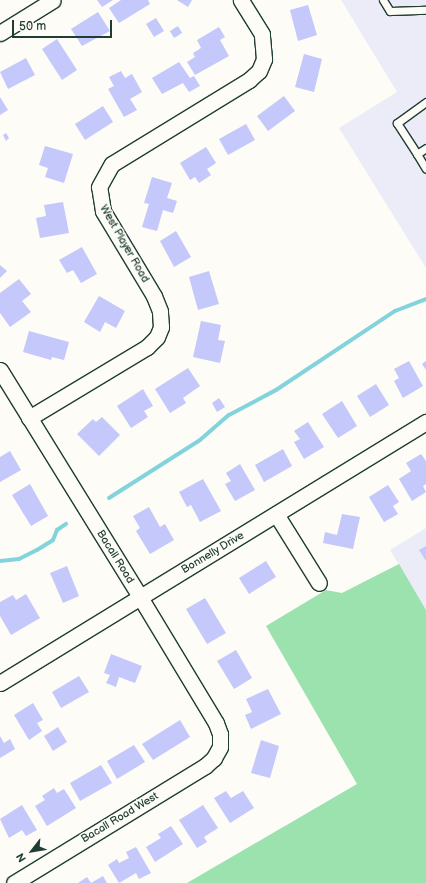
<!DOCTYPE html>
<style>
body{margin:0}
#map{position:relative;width:426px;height:883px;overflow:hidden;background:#fdfcf7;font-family:"Balsamiq Sans",sans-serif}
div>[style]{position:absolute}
.built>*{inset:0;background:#ececf8}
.green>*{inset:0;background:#9ce2ae}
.stream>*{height:4px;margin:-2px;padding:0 2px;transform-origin:2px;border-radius:2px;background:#82d3dc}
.building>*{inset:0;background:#c4c8fa}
.roads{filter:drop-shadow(1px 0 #1f3d34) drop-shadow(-1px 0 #1f3d34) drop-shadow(0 1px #1f3d34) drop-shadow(0 -1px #1f3d34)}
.lane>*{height:7px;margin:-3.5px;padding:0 3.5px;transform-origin:3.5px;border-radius:3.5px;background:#fdfcf7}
.street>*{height:15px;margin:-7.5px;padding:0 7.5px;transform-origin:7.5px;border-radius:7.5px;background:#fdfcf7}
span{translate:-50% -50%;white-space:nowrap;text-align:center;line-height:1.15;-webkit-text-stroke:3px #fdfcf7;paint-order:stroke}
.street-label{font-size:11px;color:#1f3d34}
.north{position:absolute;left:12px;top:831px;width:40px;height:40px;-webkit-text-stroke:3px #fdfcf7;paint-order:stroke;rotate:239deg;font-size:11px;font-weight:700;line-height:16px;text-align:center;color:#1f3d34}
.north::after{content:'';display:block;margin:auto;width:14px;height:18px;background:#1f3d34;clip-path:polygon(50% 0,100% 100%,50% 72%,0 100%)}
.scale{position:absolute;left:12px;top:20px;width:100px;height:18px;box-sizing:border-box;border:2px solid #1f3d34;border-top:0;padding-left:5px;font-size:12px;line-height:14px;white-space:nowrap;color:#1f3d34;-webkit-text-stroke:3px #fdfcf7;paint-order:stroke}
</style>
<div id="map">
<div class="built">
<i style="clip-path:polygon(341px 0,426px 0,426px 268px,339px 128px,397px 92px)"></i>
<i style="clip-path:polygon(426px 528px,426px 610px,390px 550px)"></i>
</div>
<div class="green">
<i style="clip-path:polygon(399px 564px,426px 610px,426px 883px,187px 883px,357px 784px,266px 626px,326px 590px,342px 593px)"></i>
</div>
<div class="stream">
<i style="left:109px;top:498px;width:108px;rotate:-32.5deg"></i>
<i style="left:200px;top:440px;width:38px;rotate:-41deg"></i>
<i style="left:229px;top:415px;width:53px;rotate:-28deg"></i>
<i style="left:276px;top:390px;width:143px;rotate:-33.6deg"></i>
<i style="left:395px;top:311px;width:33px;rotate:-21deg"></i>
<i style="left:0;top:561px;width:19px;rotate:-6deg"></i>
<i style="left:19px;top:559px;width:20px;rotate:-27deg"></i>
<i style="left:37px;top:550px;width:19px;rotate:-32deg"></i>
<i style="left:53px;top:540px;width:11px;rotate:-68deg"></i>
<i style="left:57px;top:530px;width:11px;rotate:-34deg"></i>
</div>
<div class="building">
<i style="clip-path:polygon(97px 0,113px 0,102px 7px)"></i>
<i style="clip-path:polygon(121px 0,148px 0,150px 4px,119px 23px,109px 8px)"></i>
<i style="clip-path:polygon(177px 0,192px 0,188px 7px)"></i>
<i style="clip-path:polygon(308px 5px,317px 35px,298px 41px,290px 10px)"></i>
<i style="clip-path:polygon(98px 12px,110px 31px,82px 46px,71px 29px)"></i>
<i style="clip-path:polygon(156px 18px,164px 31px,154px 37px,146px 24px)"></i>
<i style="clip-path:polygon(178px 26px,182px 33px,174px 38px,170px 31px)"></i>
<i style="clip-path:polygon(219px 27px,225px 37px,220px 40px,229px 56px,195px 75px,187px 62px,195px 57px,193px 53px,201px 48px,197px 40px)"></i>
<i style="clip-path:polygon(57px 39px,77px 70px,62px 80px,42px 49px)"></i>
<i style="clip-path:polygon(304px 54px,322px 59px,314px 92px,295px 87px)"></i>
<i style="clip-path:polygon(26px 58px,35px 75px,8px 89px,0 72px)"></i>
<i style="clip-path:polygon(179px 62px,190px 78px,194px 76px,200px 86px,189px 92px,183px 83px,162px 94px,152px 78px)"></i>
<i style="clip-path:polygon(121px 71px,125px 78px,132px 74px,142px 92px,130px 99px,137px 110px,124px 117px,108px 89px,114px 86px,109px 77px)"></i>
<i style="clip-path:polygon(284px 96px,295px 111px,268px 131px,257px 116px)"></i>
<i style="clip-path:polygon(0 97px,8px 110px,0 115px)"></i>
<i style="clip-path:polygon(103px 106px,113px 122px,85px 140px,75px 124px)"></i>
<i style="clip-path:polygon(246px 124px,255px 140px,228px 155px,219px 139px)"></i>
<i style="clip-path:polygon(6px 133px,9px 138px,6px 141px,3px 135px)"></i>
<i style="clip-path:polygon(45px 146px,73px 154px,64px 183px,45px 177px,48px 168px,39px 165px)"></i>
<i style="clip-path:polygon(206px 147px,216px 163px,207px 169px,211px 175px,199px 183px,195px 177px,190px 180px,180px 163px)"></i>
<i style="clip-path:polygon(152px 177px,172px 183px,167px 198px,177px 201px,173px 213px,163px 210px,157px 231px,142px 227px,149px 204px,144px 203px)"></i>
<i style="clip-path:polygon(63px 202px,69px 233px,40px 238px,36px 218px,46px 216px,44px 205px)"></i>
<i style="clip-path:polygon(176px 231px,191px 257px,174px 267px,160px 241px)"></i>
<i style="clip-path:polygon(82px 247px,97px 274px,81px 283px,73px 270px,67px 273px,59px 260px)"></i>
<i style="clip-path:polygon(0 265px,7px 271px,0 278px)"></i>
<i style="clip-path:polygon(209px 271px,219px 304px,198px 310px,189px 277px)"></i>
<i style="clip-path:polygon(19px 279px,31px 294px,22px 301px,31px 312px,10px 327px,0 313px,0 293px)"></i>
<i style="clip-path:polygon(99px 296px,125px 311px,116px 328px,105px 322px,100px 332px,84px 322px)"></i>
<i style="clip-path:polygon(201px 321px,221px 325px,218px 340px,225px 341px,220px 363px,193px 357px)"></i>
<i style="clip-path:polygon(29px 331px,69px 342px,64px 360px,52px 357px,51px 360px,23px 352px)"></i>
<i style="clip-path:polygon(409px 361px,423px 386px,403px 398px,394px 381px,399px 378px,394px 369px)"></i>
<i style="clip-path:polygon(426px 361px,426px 370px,422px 364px)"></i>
<i style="clip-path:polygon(188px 368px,200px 386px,183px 398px,186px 403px,170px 413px,155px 389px)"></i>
<i style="clip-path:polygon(376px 384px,389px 405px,370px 417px,357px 396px)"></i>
<i style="clip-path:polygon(143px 389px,153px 406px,144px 411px,148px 417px,131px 428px,117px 406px)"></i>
<i style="clip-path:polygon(219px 398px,225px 407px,217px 412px,212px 403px)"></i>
<i style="clip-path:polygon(342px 401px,357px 426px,338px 438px,322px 414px)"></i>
<i style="clip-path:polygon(102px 417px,120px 435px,99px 456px,77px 434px,93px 419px,96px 422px)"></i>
<i style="clip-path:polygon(308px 422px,324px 447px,304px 459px,294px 442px,300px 439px,294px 431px)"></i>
<i style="clip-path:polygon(283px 449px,292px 466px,264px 482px,255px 465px)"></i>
<i style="clip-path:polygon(10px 451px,21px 470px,0 482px,0 457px)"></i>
<i style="clip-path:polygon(421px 454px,426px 461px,426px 484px,423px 486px,426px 492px,412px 501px,399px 479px,411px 471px,406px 463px)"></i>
<i style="clip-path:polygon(240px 464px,255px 490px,235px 501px,225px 484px,231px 481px,226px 473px)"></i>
<i style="clip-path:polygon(203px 479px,221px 511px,200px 522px,191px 505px,187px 507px,179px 492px)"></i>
<i style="clip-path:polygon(30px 484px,48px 516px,31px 526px,12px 495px)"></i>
<i style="clip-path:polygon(388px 485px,399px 502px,393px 506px,398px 514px,384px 522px,369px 497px)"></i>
<i style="clip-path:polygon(149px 507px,160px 527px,165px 524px,174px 540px,150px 554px,136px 531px,140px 528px,133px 516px)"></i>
<i style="clip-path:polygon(342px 514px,360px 517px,353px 549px,323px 543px,325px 532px,337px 535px)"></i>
<i style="clip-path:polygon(426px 546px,426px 561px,419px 550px)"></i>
<i style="clip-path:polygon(266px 561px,276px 577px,249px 594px,239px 578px)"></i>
<i style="clip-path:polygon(67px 566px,79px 596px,63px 603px,50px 573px)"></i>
<i style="clip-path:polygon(26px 594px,40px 618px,11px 635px,0 616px,0 602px,13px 595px,16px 600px)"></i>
<i style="clip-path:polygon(205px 598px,226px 633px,207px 644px,186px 609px)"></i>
<i style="clip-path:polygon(236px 650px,252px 678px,234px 689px,217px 661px)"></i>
<i style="clip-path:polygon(111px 654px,142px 666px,135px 683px,119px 677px,116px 687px,106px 683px,110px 675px,104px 673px)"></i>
<i style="clip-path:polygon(79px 676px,89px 692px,61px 708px,52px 692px)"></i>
<i style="clip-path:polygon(268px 689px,281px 714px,251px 729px,245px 715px,252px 712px,246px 699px)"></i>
<i style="clip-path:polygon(33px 703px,43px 720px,37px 723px,42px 731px,29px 740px,14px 715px)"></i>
<i style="clip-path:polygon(180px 720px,190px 737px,153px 760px,142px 744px)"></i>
<i style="clip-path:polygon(58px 727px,67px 742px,53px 751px,44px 736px)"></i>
<i style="clip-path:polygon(0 736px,4px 743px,10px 739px,15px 749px,0 758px)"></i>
<i style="clip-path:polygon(261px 740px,279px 746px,270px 778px,251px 773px)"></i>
<i style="clip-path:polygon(134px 745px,145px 762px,117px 779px,107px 761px)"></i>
<i style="clip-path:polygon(101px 765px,112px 783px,80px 801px,70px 783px)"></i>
<i style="clip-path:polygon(54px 788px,57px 793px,64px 789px,76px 808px,47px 826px,35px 806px,45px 800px,42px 796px)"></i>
<i style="clip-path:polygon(226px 791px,231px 798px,243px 791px,254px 808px,230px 823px,214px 798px)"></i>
<i style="clip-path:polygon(22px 805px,37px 830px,26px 836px,22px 830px,9px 838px,0 819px)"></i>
<i style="clip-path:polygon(203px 805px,218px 828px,204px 837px,207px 842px,197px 848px,179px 820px)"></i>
<i style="clip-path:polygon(171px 826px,183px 844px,155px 862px,146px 847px,161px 838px,158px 834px)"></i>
<i style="clip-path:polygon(136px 847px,151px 873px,139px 879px,136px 873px,119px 883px,108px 865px,117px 859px,119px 863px,129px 858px,126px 852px)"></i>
<i style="clip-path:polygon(103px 876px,107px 883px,78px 883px,87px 877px,91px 883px)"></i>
</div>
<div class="roads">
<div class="lane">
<i style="left:383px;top:0;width:13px;rotate:58deg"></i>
<i style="left:390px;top:11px;width:36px;rotate:-2deg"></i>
<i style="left:426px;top:102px;width:36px;rotate:144deg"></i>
<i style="left:397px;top:123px;width:37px;rotate:57deg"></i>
<i style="left:417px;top:154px;width:11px;rotate:-34deg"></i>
<i style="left:417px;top:154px;width:17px;rotate:59deg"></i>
</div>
<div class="street">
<i style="left:0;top:33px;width:62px;rotate:-31.9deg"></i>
<i style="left:0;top:370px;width:267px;rotate:58.3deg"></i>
<i style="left:140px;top:597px;width:147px;rotate:58.9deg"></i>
<i style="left:216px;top:723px;width:12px;rotate:70deg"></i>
<i style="left:220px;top:734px;width:13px;rotate:90deg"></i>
<i style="left:220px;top:747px;width:13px;rotate:119deg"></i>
<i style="left:214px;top:758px;width:12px;rotate:138deg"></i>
<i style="left:205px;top:766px;width:224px;rotate:148.5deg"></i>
<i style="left:29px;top:418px;width:138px;rotate:-31deg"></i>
<i style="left:147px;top:347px;width:14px;rotate:-45deg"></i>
<i style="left:157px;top:337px;width:11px;rotate:-68deg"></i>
<i style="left:161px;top:327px;width:16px;rotate:-94deg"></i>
<i style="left:160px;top:311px;width:16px;rotate:-112deg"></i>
<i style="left:154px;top:296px;width:99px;rotate:-121deg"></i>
<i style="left:103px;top:211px;width:24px;rotate:-99deg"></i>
<i style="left:99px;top:187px;width:26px;rotate:-61deg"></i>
<i style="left:112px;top:164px;width:161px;rotate:-31.5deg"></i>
<i style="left:249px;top:80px;width:13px;rotate:-42deg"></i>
<i style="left:259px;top:71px;width:13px;rotate:-67deg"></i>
<i style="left:264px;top:59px;width:25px;rotate:-95deg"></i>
<i style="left:262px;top:34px;width:40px;rotate:-122deg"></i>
<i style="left:276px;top:514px;width:81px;rotate:58.1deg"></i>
<i style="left:0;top:683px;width:500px;rotate:-31.5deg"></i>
</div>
</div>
<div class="street-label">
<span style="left:124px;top:244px;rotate:60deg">West Player Road</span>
<span style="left:213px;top:553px;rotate:-31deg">Bonnelly Drive</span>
<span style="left:115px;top:557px;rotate:58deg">Bacall Road</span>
<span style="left:120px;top:818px;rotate:-31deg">Bacall Road West</span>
</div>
<div class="north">N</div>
<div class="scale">50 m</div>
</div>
